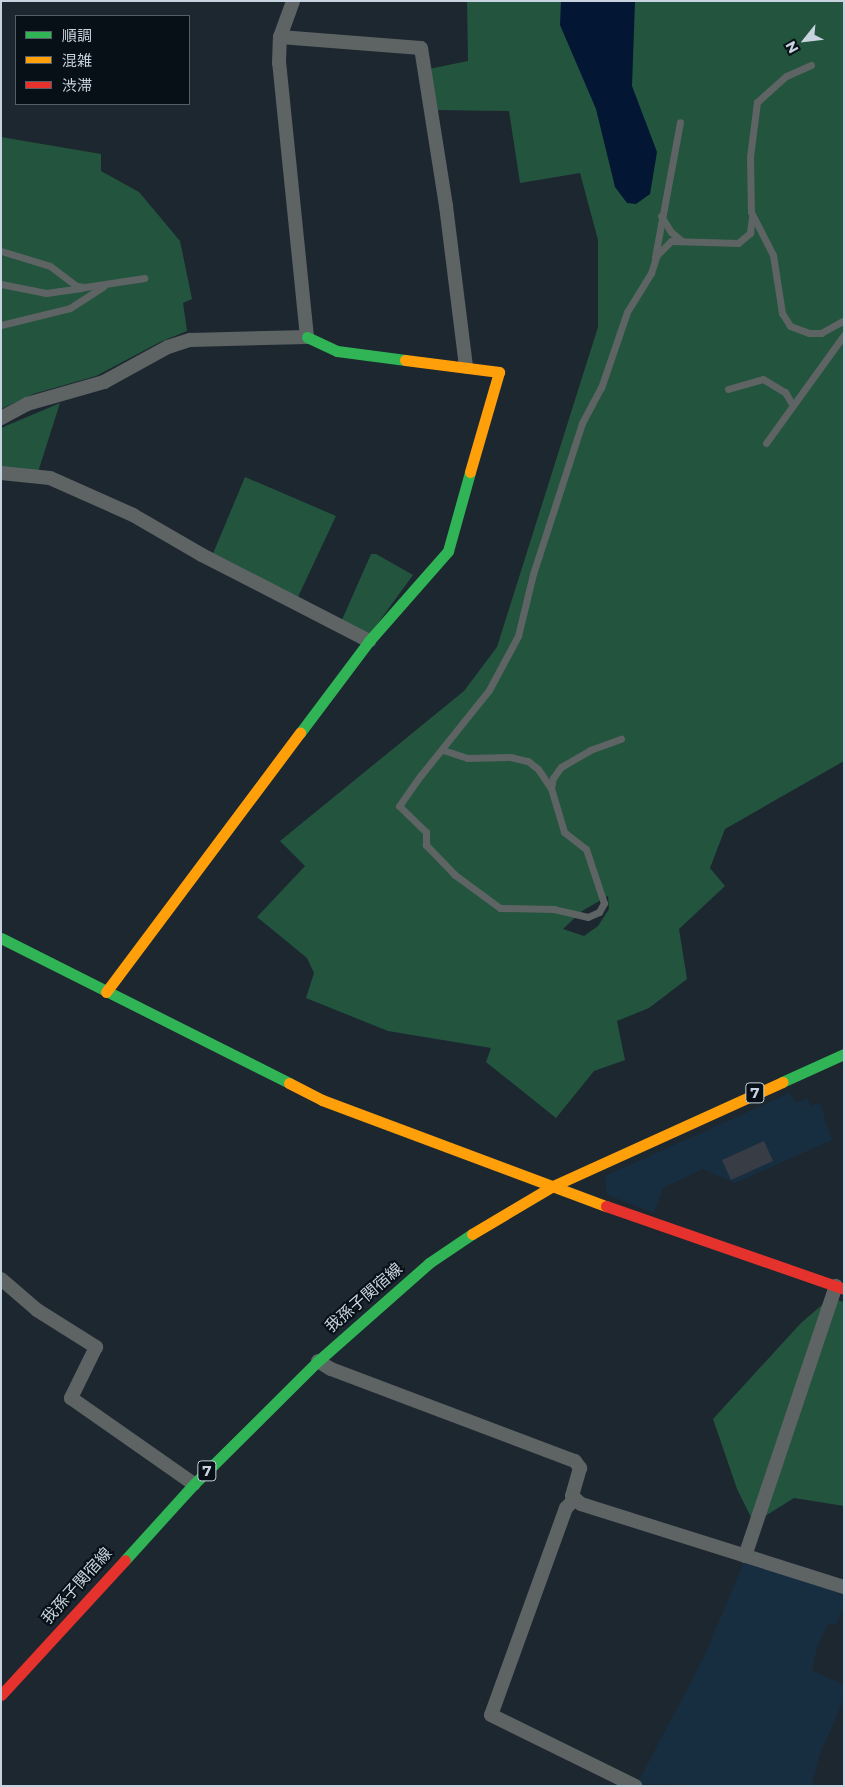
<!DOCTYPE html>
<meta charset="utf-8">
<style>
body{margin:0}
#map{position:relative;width:845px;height:1787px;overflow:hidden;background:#1d2730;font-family:Montserrat,"Noto Sans JP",sans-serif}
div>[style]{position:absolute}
.built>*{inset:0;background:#172e41}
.green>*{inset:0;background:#23543e}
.water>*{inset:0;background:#031633}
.building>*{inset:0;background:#383c44}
.lane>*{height:7px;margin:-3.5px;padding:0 3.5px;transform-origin:3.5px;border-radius:3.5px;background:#5e6364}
.street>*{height:14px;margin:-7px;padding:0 7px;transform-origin:7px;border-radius:7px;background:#5e6364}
.fast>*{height:11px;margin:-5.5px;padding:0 5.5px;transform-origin:5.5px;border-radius:5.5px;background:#30b455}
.slow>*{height:11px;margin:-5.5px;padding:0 5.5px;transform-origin:5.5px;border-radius:5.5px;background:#ff9f0a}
.jam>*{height:11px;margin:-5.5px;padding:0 5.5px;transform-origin:5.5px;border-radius:5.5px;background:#e5322d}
span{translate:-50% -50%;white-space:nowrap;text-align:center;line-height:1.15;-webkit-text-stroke:4px #081017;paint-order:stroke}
.shield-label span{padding:1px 4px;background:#081017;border:1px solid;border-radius:4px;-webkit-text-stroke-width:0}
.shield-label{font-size:15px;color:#c7d3de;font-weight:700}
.street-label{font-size:16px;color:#c7d3de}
.frame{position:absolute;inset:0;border:2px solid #c7d3de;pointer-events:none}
.legend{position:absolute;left:15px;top:15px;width:175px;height:90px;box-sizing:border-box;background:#081017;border:1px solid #545e67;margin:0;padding:6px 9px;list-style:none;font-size:15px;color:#c7d3de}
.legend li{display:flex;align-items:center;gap:10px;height:25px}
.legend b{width:25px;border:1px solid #545e67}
.north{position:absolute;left:780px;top:15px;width:50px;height:50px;-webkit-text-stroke:4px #081017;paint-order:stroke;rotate:241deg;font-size:14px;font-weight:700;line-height:20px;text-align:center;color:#c7d3de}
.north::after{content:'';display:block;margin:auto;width:18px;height:22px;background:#c7d3de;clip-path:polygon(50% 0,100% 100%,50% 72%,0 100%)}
</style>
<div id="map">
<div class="built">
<i style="clip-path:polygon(790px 1093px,796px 1103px,807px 1098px,811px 1106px,820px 1103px,832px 1140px,735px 1183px,703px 1169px,663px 1188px,654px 1213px,607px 1195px,605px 1176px)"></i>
<i style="clip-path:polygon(744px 1562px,844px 1594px,844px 1607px,836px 1625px,829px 1623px,818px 1645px,812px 1670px,844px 1685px,844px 1699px,819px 1756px,812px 1786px,637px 1784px,704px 1657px)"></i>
</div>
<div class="green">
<i style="clip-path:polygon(evenodd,467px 1px,844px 1px,844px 761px,725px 829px,710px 868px,725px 886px,679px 929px,687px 979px,649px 1008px,617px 1021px,625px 1060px,594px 1071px,556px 1118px,486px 1062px,491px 1048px,388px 1031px,306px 998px,314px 973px,307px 958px,257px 917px,305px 866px,280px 841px,464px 691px,497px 647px,598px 327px,598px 240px,580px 173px,520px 183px,509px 111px,435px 110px,429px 69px,468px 61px,467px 1px,608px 896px,609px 909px,598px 926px,584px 936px,563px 929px,582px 911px,608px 896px)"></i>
<i style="clip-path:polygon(1px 137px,101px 154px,101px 171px,139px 192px,180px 241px,192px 299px,183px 303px,187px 331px,160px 342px,96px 376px,33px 394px,1px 409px)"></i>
<i style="clip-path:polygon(60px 403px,38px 472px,1px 467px,1px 428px)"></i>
<i style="clip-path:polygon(245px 477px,336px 516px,297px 599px,212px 556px)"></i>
<i style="clip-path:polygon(371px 554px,376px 554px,413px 575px,370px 634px,341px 622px)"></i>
<i style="clip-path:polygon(830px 1298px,844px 1302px,844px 1506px,794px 1498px,754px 1523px,737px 1489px,713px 1419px,801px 1323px)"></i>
</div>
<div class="water">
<i style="clip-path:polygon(561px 1px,635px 1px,632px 86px,657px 152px,650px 194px,636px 204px,627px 203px,615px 187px,596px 109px,560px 25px)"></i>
</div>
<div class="building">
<i style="clip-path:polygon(764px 1141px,773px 1161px,731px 1180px,722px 1160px)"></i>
</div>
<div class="lane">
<i style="left:811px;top:65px;width:27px;rotate:156deg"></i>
<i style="left:786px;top:76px;width:39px;rotate:138deg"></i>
<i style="left:757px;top:102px;width:55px;rotate:97.3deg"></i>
<i style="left:750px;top:157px;width:55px;rotate:89deg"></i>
<i style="left:751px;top:212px;width:48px;rotate:62.9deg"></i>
<i style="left:773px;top:255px;width:59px;rotate:81.2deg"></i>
<i style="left:782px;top:313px;width:15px;rotate:58deg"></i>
<i style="left:790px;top:326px;width:20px;rotate:20deg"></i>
<i style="left:809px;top:333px;width:12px"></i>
<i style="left:821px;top:333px;width:26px;rotate:-29deg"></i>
<i style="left:661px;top:216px;width:19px;rotate:58deg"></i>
<i style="left:671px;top:232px;width:13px;rotate:39deg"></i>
<i style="left:1px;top:251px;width:51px;rotate:17deg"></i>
<i style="left:50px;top:266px;width:34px;rotate:37deg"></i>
<i style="left:77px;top:286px;width:8px;rotate:7deg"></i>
<i style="left:85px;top:287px;width:60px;rotate:-8.7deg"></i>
<i style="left:655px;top:257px;width:137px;rotate:-79.5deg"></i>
<i style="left:1px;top:284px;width:46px;rotate:11.3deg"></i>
<i style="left:46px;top:293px;width:36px;rotate:-8deg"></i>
<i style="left:1px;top:325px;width:71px;rotate:-13.8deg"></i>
<i style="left:70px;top:308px;width:40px;rotate:-32.9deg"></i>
<i style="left:728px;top:389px;width:36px;rotate:-16deg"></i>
<i style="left:763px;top:379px;width:26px;rotate:31deg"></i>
<i style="left:785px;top:392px;width:14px;rotate:60deg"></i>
<i style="left:766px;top:443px;width:133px;rotate:-54.2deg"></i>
<i style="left:443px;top:750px;width:25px;rotate:18deg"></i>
<i style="left:467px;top:758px;width:43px;rotate:-1.3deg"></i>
<i style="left:510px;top:757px;width:18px;rotate:13deg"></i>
<i style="left:528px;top:761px;width:13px;rotate:39deg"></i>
<i style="left:538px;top:769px;width:23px;rotate:56deg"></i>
<i style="left:551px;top:788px;width:46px;rotate:73.5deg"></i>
<i style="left:564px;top:832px;width:28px;rotate:38deg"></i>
<i style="left:586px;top:849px;width:57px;rotate:71.6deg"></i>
<i style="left:604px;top:903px;width:10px;rotate:119deg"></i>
<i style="left:599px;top:912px;width:12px;rotate:156deg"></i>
<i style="left:588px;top:917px;width:35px;rotate:-167deg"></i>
<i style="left:554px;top:909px;width:54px;rotate:-178.9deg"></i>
<i style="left:500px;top:908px;width:56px;rotate:-143.7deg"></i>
<i style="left:455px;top:875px;width:42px;rotate:-134deg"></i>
<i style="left:426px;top:845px;width:13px;rotate:-90deg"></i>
<i style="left:426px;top:832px;width:37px;rotate:-136deg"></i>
<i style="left:399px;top:806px;width:38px;rotate:-55deg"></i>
<i style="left:421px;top:775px;width:109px;rotate:-51.3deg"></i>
<i style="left:489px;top:690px;width:61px;rotate:-61.8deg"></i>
<i style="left:518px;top:636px;width:64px;rotate:-76.4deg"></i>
<i style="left:533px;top:574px;width:159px;rotate:-72deg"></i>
<i style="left:582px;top:423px;width:40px;rotate:-62deg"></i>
<i style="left:601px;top:388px;width:80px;rotate:-71.1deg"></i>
<i style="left:627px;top:312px;width:46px;rotate:-58.4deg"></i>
<i style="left:651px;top:273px;width:19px;rotate:-72deg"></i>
<i style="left:657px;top:255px;width:20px;rotate:-45deg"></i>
<i style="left:671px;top:241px;width:67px;rotate:1.7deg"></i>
<i style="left:738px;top:243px;width:16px;rotate:-40deg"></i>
<i style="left:750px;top:233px;width:17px;rotate:-83deg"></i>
<i style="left:551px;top:788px;width:10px;rotate:-79deg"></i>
<i style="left:553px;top:778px;width:14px;rotate:-54deg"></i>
<i style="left:561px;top:767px;width:34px;rotate:-30deg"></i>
<i style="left:590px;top:750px;width:33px;rotate:-20deg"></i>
</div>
<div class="street">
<i style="left:280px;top:37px;width:141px;rotate:4.5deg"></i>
<i style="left:421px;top:48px;width:160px;rotate:81deg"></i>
<i style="left:446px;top:206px;width:162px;rotate:82.9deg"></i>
<i style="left:1px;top:418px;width:30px;rotate:-28deg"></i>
<i style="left:27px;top:404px;width:80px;rotate:-15.9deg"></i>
<i style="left:104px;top:382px;width:73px;rotate:-28.7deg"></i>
<i style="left:168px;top:347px;width:23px;rotate:-18deg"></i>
<i style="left:190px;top:340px;width:117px;rotate:-1.5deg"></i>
<i style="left:307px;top:337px;width:275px;rotate:-95.8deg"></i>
<i style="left:279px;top:63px;width:26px;rotate:-88deg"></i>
<i style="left:280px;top:37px;width:38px;rotate:-70deg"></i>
<i style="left:1px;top:473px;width:49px;rotate:5.8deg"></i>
<i style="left:50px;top:478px;width:91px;rotate:24deg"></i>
<i style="left:133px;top:515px;width:80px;rotate:30.1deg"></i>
<i style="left:202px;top:555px;width:188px;rotate:27.2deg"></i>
<i style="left:1px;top:1279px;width:48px;rotate:40.7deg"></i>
<i style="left:37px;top:1310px;width:70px;rotate:32.1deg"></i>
<i style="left:96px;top:1347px;width:57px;rotate:116.1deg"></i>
<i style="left:71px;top:1398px;width:150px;rotate:35deg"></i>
<i style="left:318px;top:1361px;width:15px;rotate:32deg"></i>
<i style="left:331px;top:1369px;width:261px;rotate:20.7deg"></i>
<i style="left:575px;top:1461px;width:9px;rotate:54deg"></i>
<i style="left:580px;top:1468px;width:29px;rotate:106deg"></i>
<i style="left:572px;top:1496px;width:12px;rotate:42deg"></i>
<i style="left:581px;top:1504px;width:276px;rotate:17.5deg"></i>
<i style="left:574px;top:1500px;width:11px;rotate:135deg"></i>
<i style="left:566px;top:1508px;width:220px;rotate:109.9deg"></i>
<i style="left:491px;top:1715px;width:161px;rotate:26.2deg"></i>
<i style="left:745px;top:1556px;width:285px;rotate:-71.4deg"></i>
</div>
<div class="fast">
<i style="left:307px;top:337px;width:33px;rotate:25deg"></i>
<i style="left:337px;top:351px;width:69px;rotate:7.5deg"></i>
<i style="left:300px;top:733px;width:115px;rotate:-53.1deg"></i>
<i style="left:369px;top:641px;width:120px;rotate:-48.7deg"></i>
<i style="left:448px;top:551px;width:82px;rotate:-74.4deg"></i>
<i style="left:1px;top:938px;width:322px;rotate:26.7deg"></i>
<i style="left:782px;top:1082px;width:68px;rotate:-24.3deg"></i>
<i style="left:125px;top:1560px;width:103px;rotate:-47.8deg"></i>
<i style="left:194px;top:1484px;width:175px;rotate:-44.8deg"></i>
<i style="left:318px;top:1361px;width:148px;rotate:-41.4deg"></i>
<i style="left:429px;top:1263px;width:52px;rotate:-34deg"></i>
</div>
<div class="slow">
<i style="left:405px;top:360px;width:95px;rotate:7.3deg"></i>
<i style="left:499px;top:372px;width:104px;rotate:106.2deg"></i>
<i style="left:106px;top:992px;width:324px;rotate:-53.2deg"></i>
<i style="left:289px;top:1083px;width:37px;rotate:27deg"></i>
<i style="left:322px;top:1100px;width:303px;rotate:20.5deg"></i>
<i style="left:472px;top:1234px;width:94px;rotate:-30.7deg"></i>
<i style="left:553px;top:1186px;width:252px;rotate:-24.4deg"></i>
</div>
<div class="jam">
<i style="left:606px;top:1206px;width:252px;rotate:19.2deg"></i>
<i style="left:1px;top:1695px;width:183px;rotate:-47.4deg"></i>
</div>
<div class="shield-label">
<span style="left:755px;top:1093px">7</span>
<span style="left:207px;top:1471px">7</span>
</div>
<div class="street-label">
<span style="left:364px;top:1298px;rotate:-41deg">我孫子関宿線</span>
<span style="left:77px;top:1586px;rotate:-48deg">我孫子関宿線</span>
</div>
<div class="frame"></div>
<ul class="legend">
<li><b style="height:6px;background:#30b455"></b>順調</li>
<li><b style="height:6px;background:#ff9f0a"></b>混雑</li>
<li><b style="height:6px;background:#e5322d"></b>渋滞</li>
</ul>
<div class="north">N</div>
</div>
